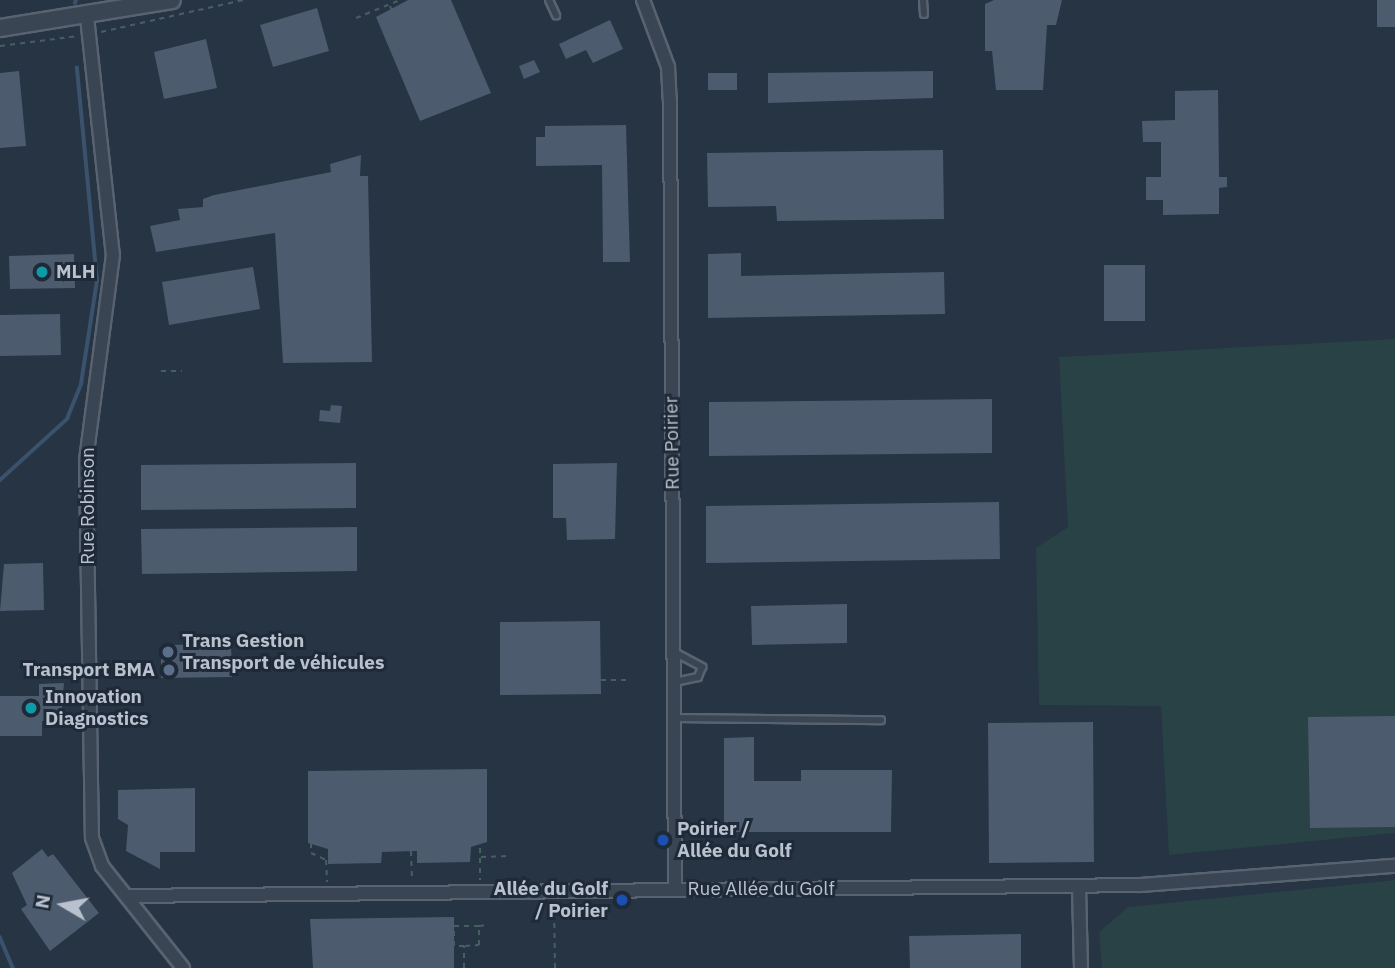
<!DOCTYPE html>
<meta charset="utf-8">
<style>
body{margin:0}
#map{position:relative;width:1395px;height:968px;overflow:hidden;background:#263444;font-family:"IBM Plex Sans",sans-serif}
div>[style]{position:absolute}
.green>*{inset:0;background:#284245}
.stream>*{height:3.5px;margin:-1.75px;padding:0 1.75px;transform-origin:1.75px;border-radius:1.75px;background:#3b526d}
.building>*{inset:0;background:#4c5b6d}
.path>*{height:2px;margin-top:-1px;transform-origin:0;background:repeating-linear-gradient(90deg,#465f61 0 5px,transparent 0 10px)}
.roads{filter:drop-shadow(2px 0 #596370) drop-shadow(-2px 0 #596370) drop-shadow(0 2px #596370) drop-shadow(0 -2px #596370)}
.service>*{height:6px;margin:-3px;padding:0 3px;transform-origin:3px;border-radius:3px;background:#3a4553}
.minor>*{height:12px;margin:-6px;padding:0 6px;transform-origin:6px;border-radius:6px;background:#3a4553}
.tertiary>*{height:16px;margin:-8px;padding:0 8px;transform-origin:8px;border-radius:8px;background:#3a4553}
.dots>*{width:19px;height:19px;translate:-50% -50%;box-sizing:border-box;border:4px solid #1f2a39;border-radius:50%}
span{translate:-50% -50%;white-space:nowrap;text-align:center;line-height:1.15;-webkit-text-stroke:6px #1f2a39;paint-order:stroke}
.poi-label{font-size:19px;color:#b8c1cd;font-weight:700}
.left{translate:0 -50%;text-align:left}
.right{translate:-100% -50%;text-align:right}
.street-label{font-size:19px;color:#b8c1cd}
.north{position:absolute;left:28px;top:870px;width:70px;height:70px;-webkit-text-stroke:5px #1f2a39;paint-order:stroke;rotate:280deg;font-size:19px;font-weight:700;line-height:28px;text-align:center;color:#b8c1cd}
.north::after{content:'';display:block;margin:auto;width:24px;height:32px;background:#b8c1cd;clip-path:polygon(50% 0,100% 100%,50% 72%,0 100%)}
</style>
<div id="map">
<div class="green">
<i style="clip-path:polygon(1395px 339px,1395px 833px,1169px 855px,1161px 706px,1039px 705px,1036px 548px,1068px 527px,1059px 357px)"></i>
<i style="clip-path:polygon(1395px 880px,1395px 968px,1102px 968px,1099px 932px,1128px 907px)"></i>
</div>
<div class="stream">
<i style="left:75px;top:3px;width:3px;rotate:-72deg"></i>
<i style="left:0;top:480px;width:91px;rotate:-42.3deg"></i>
<i style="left:67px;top:419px;width:38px;rotate:-68deg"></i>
<i style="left:81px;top:384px;width:104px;rotate:-81.2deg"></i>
<i style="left:97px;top:281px;width:214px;rotate:-95.4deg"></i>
<i style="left:0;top:937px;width:34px;rotate:67deg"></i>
</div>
<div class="building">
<i style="clip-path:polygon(408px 0,451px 0,491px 93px,420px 121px,376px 17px)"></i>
<i style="clip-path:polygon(994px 0,1062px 0,1056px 25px,1047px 25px,1043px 90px,996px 90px,992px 51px,985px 51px,985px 4px)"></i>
<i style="clip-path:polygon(1377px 0,1395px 0,1395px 27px,1377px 27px)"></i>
<i style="clip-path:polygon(317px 8px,329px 51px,273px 67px,260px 25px)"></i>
<i style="clip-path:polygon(610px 20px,623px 49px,593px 63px,586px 50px,566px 59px,559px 44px)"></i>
<i style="clip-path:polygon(206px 39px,217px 88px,164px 99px,154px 52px)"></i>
<i style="clip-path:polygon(534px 60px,540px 72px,524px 79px,519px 66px)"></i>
<i style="clip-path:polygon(19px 71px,26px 146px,0 148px,0 73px)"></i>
<i style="clip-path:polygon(933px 71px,933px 98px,768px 103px,768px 73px)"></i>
<i style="clip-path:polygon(708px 73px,737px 73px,737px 90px,708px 90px)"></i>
<i style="clip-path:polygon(1218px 90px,1219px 177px,1227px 177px,1227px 187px,1219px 188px,1219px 214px,1163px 215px,1163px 200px,1146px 200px,1146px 177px,1161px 177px,1161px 142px,1143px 142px,1142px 121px,1175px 120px,1175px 91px)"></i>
<i style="clip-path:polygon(626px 125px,630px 262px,603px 262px,602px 165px,536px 166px,536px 137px,545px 137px,545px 126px)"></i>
<i style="clip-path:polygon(943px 150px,944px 219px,777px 221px,776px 206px,708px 207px,707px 153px)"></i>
<i style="clip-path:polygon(361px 155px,360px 176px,368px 176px,372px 362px,283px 363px,275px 233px,156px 252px,150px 226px,180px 220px,178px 209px,203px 207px,203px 199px,214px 195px,331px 172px,330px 164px)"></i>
<i style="clip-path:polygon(741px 253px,741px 276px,944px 272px,945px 314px,708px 318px,708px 254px)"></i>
<i style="clip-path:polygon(74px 254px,75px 288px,10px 289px,9px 256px)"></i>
<i style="clip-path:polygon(1104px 265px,1145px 265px,1145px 321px,1104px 321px)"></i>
<i style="clip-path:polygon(253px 267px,260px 309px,169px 325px,162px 282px)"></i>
<i style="clip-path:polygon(60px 314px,61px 355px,0 356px,0 315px)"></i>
<i style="clip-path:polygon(992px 399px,992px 453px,709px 456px,709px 402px)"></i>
<i style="clip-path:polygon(331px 405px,342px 406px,340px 423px,319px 421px,320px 410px,330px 411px)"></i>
<i style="clip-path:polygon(356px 463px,356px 508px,141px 510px,141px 465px)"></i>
<i style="clip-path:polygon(617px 463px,615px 539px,567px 540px,566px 518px,553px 518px,553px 464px)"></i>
<i style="clip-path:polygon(999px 502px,1000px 559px,706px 563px,706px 506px)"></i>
<i style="clip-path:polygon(357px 527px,357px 571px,142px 574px,141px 529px)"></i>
<i style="clip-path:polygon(43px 563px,44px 610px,0 611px,4px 564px)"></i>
<i style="clip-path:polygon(847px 604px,847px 643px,752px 645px,751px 606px)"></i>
<i style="clip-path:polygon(600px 621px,601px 694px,500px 695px,500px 622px)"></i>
<i style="clip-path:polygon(231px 644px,232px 677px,161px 678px,161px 645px)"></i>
<i style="clip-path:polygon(64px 683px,61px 720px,42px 721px,42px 736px,0 736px,0 696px,39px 696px,39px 684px)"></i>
<i style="clip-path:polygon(1395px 716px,1395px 827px,1310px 828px,1308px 717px)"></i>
<i style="clip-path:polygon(1093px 722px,1094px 862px,989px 863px,988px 723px)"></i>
<i style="clip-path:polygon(754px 737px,754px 781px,801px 781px,801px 770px,892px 770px,891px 832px,724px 832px,724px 738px)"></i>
<i style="clip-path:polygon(487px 769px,487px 842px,471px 847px,470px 862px,417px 863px,417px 851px,382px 852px,381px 863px,328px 864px,328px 849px,308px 843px,308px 771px)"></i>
<i style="clip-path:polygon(195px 788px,195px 852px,160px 852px,160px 869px,126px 851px,128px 825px,118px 819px,118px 790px)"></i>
<i style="clip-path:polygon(42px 849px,48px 857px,53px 854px,99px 913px,50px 951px,21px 909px,27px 905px,12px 873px)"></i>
<i style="clip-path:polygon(454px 917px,454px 968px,313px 968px,310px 919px)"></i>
<i style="clip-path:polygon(1021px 934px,1021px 968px,910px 968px,909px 936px)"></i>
</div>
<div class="path">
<i style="left:390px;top:6px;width:5px;rotate:68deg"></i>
<i style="left:356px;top:18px;width:48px;rotate:-22.2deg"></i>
<i style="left:101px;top:32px;width:146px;rotate:-12.7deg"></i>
<i style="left:0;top:46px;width:79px;rotate:-7.3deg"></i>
<i style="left:161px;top:371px;width:21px"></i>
<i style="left:601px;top:680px;width:29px"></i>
<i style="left:311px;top:843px;width:10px;rotate:90deg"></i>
<i style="left:311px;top:853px;width:17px;rotate:25deg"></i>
<i style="left:326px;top:860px;width:22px;rotate:87deg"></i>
<i style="left:480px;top:848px;width:32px;rotate:90deg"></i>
<i style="left:411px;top:851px;width:30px;rotate:88deg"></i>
<i style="left:481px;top:857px;width:28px;rotate:-2deg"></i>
<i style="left:554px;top:903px;width:65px;rotate:89.1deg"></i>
<i style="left:465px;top:946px;width:14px;rotate:-4deg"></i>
<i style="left:479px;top:945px;width:19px;rotate:-90deg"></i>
<i style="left:479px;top:926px;width:9px;rotate:-6deg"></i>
<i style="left:464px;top:968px;width:22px;rotate:-90deg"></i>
<i style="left:464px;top:946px;width:10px;rotate:180deg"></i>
<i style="left:454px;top:946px;width:20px;rotate:-90deg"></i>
<i style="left:454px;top:926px;width:25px"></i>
</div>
<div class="roads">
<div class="service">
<i style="left:549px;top:0;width:17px;rotate:65deg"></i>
<i style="left:923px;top:0;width:14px;rotate:86deg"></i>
<i style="left:676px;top:653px;width:30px;rotate:28deg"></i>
<i style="left:702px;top:667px;width:11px;rotate:112deg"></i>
<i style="left:698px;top:677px;width:19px;rotate:168deg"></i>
<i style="left:677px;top:718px;width:204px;rotate:0.6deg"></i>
</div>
<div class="minor">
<i style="left:643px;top:0;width:72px;rotate:69.5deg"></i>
<i style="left:668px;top:67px;width:33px;rotate:87deg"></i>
<i style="left:670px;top:100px;width:790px;rotate:89.64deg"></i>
<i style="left:87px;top:17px;width:239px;rotate:83.8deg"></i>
<i style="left:113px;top:255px;width:208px;rotate:97.5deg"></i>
<i style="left:86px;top:461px;width:377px;rotate:89.1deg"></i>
<i style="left:92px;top:838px;width:30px;rotate:70deg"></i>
<i style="left:102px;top:866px;width:130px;rotate:51.5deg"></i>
<i style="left:1079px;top:887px;width:81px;rotate:88.6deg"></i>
<i style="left:127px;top:896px;width:1013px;rotate:-0.62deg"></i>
<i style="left:1140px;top:885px;width:256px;rotate:-4.3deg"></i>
</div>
<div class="tertiary">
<i style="left:0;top:28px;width:174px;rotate:-9.2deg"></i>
</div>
</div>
<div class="dots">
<i style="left:42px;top:272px;background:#0f9aa8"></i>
<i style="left:168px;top:652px;background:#5c6f8a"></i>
<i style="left:169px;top:670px;background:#5c6f8a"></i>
<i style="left:31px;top:708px;background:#0f9aa8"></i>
<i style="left:663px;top:840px;background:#1a4fb4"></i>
<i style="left:622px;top:900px;background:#1a4fb4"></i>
</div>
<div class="poi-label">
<span class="left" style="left:56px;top:272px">MLH</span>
<span class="left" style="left:182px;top:652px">Trans Gestion<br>Transport de véhicules</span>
<span class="right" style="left:155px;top:670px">Transport BMA</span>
<span class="left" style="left:45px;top:708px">Innovation<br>Diagnostics</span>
<span class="left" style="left:677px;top:840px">Poirier /<br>Allée du Golf</span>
<span class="right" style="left:608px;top:900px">Allée du Golf<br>/ Poirier</span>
</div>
<div class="street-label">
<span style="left:672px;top:443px;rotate:-91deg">Rue Poirier</span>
<span style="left:88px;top:506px;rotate:-90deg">Rue Robinson</span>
<span style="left:761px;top:889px">Rue Allée du Golf</span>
</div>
<div class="north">N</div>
</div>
